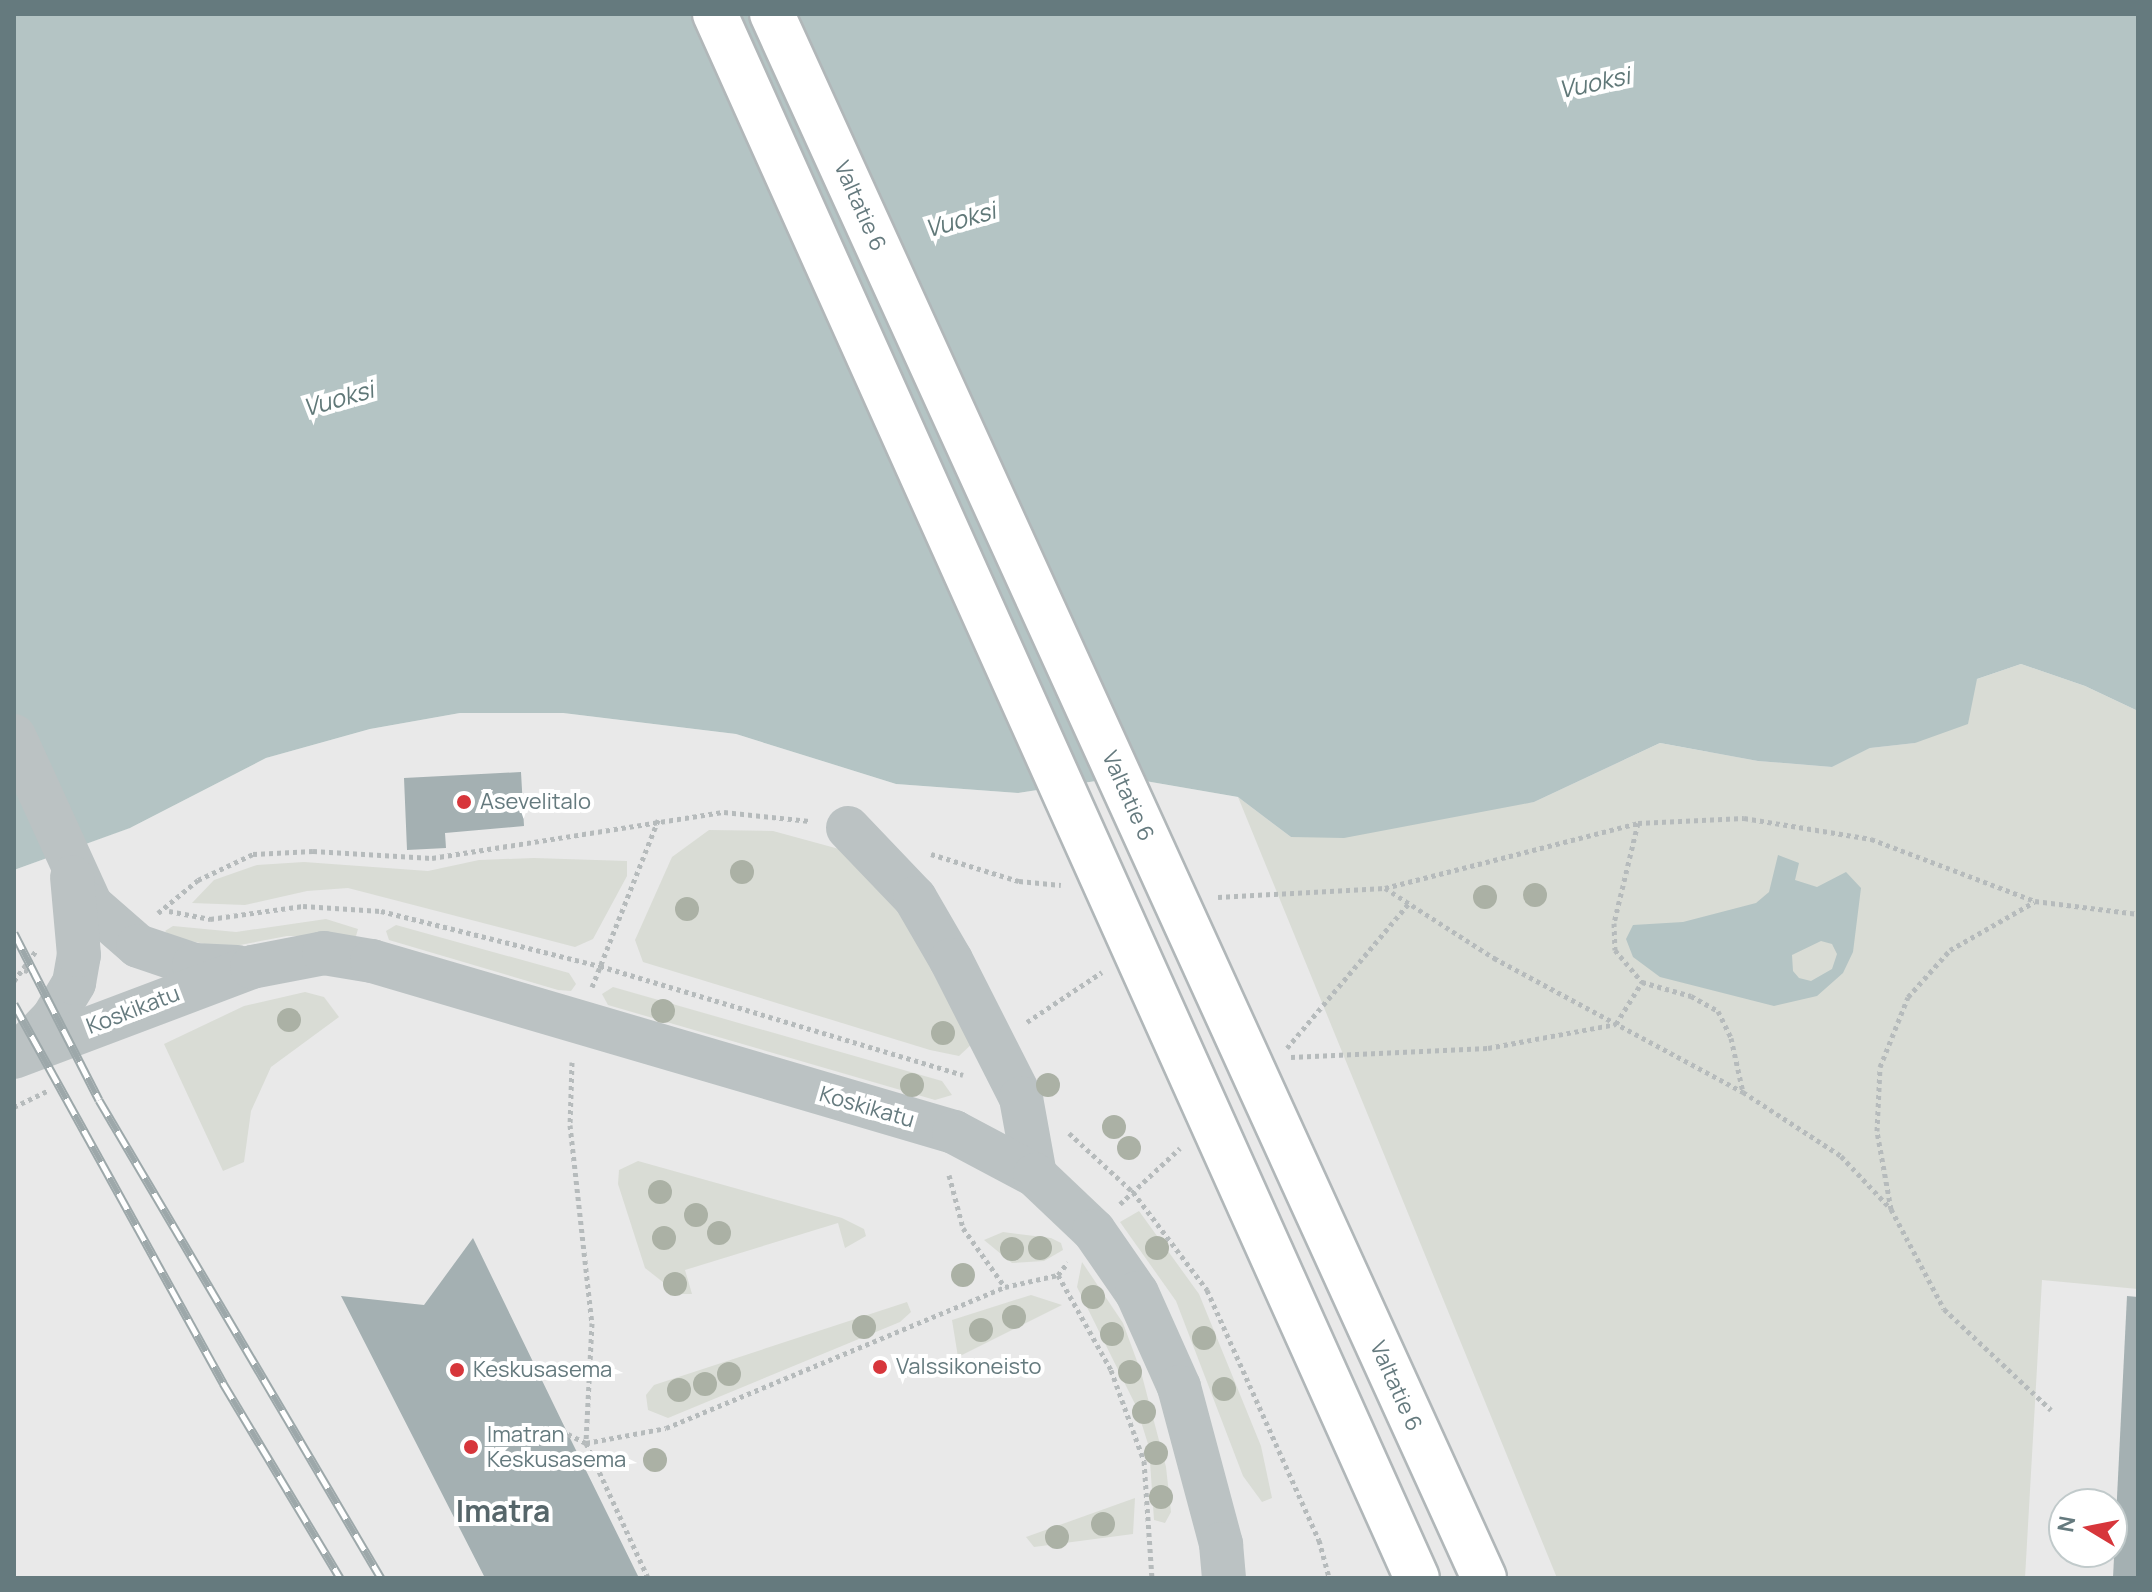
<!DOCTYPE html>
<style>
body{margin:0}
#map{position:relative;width:2152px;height:1592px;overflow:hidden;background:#f8f7f5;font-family:Manrope,sans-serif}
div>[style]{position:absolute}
.built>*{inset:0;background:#e9e9e9}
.green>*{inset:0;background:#d9dcd5}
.water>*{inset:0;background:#b4c4c4}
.building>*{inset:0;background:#a4b0b2}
.path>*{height:5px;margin-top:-2.5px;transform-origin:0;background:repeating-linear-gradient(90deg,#b6bbbc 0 4px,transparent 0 8px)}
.minor>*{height:44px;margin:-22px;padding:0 22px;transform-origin:22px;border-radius:22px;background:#bbc2c3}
.rail>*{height:9px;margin-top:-4.5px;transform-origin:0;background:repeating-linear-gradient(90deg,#fff 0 18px,#9da8aa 0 36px);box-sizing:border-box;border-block:2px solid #9da8aa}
.bridges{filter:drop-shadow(2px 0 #b1b7b9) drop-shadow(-2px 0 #b1b7b9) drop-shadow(0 2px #b1b7b9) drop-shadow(0 -2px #b1b7b9)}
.highway-bridge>*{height:44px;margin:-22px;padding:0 22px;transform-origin:22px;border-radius:22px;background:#fff}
.trees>*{width:24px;height:24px;margin:-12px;border-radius:50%;background:#abb1a5}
.dots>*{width:22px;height:22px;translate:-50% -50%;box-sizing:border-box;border:4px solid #fff;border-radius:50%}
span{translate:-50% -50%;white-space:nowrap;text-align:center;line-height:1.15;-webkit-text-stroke:8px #fff;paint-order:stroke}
.street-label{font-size:22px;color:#657a7e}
.poi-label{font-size:22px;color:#657a7e}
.left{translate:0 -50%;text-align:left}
.water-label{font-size:24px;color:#607878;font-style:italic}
.district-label{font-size:30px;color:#56666a;font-weight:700}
.frame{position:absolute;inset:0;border:16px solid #657a7e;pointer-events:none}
.north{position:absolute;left:2048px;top:1488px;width:80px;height:80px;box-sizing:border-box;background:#fff;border:2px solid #c1cacb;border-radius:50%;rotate:280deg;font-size:22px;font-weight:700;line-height:32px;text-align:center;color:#657a7e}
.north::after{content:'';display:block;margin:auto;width:28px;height:36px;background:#d7363b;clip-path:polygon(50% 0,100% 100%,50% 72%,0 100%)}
</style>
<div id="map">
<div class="built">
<i style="clip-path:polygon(evenodd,2138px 711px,2138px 1578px,14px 1578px,14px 870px,132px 827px,266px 758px,370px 729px,460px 713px,563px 713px,736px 734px,896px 784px,1018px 793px,1122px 777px,1238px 797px,2138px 711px,2064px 1504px,2112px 1504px,2112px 1552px,2064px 1552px,2064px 1504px)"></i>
</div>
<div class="green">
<i style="clip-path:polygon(2021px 664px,2085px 686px,2138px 711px,2138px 1289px,2042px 1280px,2025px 1578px,1557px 1578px,1238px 797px,1291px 837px,1534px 802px,1660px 743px,1758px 761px,1832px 767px,1870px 748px,1915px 743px,1977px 679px)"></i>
<i style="clip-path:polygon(709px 830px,773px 831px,839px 849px,882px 881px,974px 1042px,959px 1056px,930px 1050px,643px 962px,635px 940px,672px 857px)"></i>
<i style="clip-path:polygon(534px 858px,627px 861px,627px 876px,593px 939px,575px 947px,348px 888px,307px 891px,245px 905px,192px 903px,214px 880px,257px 865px,304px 862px,428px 871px,479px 860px)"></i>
<i style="clip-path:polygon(326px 919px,358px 929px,356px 936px,287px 936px,224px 948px,171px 937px,165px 931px,173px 926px,236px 932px)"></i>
<i style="clip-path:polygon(396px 925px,569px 973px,576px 984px,571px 991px,558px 990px,389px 940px,386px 931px)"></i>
<i style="clip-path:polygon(613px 987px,942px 1081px,952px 1095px,935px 1100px,608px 1005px,602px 994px)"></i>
<i style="clip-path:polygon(305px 992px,324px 997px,339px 1017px,271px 1067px,251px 1111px,244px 1162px,223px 1171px,164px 1044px,244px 1006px)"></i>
<i style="clip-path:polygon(638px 1161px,842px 1218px,864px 1229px,866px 1236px,845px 1248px,838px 1223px,685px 1270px,692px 1294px,678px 1294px,645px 1268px,618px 1184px,619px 1170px)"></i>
<i style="clip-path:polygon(1139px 1211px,1199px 1294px,1261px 1446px,1272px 1498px,1262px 1502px,1243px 1476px,1176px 1301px,1120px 1222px)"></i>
<i style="clip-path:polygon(1003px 1232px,1051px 1238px,1061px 1243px,1063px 1250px,1044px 1261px,1012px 1263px,984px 1240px)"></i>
<i style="clip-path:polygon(1082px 1262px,1123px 1323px,1141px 1372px,1166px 1467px,1171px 1512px,1165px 1523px,1154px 1520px,1149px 1447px,1136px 1406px,1077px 1287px)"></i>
<i style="clip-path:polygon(1031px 1295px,1062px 1305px,958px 1357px,952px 1320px)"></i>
<i style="clip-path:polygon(907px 1302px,911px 1312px,900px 1322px,668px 1418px,648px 1410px,646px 1395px,654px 1385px)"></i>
<i style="clip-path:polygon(1135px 1498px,1133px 1534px,1034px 1547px,1026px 1537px)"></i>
</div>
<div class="water">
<i style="clip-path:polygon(14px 14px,2138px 14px,2138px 711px,2085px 686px,2021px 664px,1977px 679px,1968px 724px,1915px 743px,1870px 748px,1832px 767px,1758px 761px,1660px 743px,1534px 802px,1344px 838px,1291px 837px,1238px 797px,1122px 777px,1018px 793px,896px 784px,736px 734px,563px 713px,460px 713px,370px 729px,266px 758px,130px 828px,14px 870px)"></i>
<i style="clip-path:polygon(evenodd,1778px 855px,1799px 863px,1795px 880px,1817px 887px,1846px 872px,1861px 888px,1853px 952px,1843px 973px,1817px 996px,1774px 1006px,1660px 977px,1633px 957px,1626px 939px,1633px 925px,1683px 922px,1756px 903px,1769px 892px,1778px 855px,1821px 941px,1832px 944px,1837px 954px,1832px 969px,1811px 981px,1799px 978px,1793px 971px,1792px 955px,1821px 941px)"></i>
</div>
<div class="building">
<i style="clip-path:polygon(521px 772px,524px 826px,445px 833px,446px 848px,407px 850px,404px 778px)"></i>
<i style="clip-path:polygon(473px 1238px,568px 1434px,639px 1578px,485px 1578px,341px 1296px,424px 1305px)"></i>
<i style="clip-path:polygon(2127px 1296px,2138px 1297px,2138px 1578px,2113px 1578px)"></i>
</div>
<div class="path">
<i style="left:1638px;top:823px;width:103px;rotate:103.5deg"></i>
<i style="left:1614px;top:923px;width:27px;rotate:88deg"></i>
<i style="left:1615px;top:950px;width:42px;rotate:49.8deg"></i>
<i style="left:1642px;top:982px;width:51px;rotate:15.9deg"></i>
<i style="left:1691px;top:996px;width:31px;rotate:29deg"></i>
<i style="left:1718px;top:1011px;width:30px;rotate:64deg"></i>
<i style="left:1731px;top:1038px;width:55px;rotate:77.5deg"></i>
<i style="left:931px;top:854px;width:92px;rotate:17.1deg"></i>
<i style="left:1019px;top:881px;width:42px;rotate:5.4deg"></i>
<i style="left:1385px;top:888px;width:130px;rotate:32.7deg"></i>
<i style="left:1494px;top:958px;width:283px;rotate:28.3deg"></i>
<i style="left:1743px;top:1092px;width:117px;rotate:33.1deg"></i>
<i style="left:1841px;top:1156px;width:73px;rotate:46.7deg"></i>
<i style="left:1891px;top:1209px;width:113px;rotate:62.1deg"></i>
<i style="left:1944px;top:1309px;width:147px;rotate:43.3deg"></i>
<i style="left:1218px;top:897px;width:167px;rotate:-3.1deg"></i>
<i style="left:1385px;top:888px;width:261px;rotate:-14.4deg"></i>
<i style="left:1638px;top:823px;width:106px;rotate:-2.7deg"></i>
<i style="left:1744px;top:818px;width:129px;rotate:9.4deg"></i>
<i style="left:1871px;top:839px;width:175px;rotate:20.7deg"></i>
<i style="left:2035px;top:901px;width:104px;rotate:7.2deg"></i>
<i style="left:169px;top:911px;width:42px;rotate:11deg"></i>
<i style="left:210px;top:919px;width:94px;rotate:-8deg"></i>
<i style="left:303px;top:906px;width:78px;rotate:3.7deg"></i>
<i style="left:381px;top:911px;width:226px;rotate:14.1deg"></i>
<i style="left:600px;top:966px;width:379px;rotate:16.7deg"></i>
<i style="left:158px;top:913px;width:52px;rotate:-39.5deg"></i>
<i style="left:198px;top:880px;width:61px;rotate:-25.3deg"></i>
<i style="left:253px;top:854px;width:60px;rotate:-2.9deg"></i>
<i style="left:313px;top:851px;width:119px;rotate:3.4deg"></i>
<i style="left:432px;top:858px;width:296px;rotate:-9deg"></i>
<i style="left:724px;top:812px;width:86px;rotate:6deg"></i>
<i style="left:24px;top:970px;width:12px;rotate:14deg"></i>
<i style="left:14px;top:981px;width:39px;rotate:-54deg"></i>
<i style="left:592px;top:987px;width:180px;rotate:-68.4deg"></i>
<i style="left:1027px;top:1022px;width:90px;rotate:-33.7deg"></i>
<i style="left:1287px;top:1048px;width:189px;rotate:-49.9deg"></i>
<i style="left:1291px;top:1057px;width:197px;rotate:-2.6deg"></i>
<i style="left:1488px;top:1048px;width:130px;rotate:-10.6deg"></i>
<i style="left:1616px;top:1024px;width:49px;rotate:-58.2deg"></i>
<i style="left:572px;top:1062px;width:63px;rotate:91.8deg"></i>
<i style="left:570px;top:1125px;width:199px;rotate:83.7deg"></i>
<i style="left:592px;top:1323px;width:120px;rotate:92.9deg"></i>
<i style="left:586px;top:1443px;width:149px;rotate:65.3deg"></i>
<i style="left:14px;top:1107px;width:39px;rotate:-26deg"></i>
<i style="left:1069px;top:1133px;width:87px;rotate:42.7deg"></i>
<i style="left:1133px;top:1192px;width:123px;rotate:52.9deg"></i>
<i style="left:1207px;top:1290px;width:274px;rotate:65.9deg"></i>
<i style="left:1319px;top:1540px;width:39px;rotate:75deg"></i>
<i style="left:949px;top:1175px;width:55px;rotate:75.2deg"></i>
<i style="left:963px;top:1228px;width:72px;rotate:54.6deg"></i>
<i style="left:1120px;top:1204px;width:82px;rotate:-43deg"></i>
<i style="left:1891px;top:1209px;width:79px;rotate:-100.2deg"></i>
<i style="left:1877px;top:1131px;width:64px;rotate:-87.3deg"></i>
<i style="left:1880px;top:1067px;width:75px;rotate:-68.2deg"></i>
<i style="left:1908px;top:997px;width:63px;rotate:-48.2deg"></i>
<i style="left:1950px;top:950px;width:97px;rotate:-29.7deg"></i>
<i style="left:1058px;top:1275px;width:109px;rotate:60.8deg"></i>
<i style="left:1111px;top:1370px;width:97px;rotate:70.1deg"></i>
<i style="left:1144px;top:1461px;width:117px;rotate:86.1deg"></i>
<i style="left:568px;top:1434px;width:20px;rotate:27deg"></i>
<i style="left:586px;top:1443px;width:81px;rotate:-10.6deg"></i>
<i style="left:666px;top:1428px;width:367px;rotate:-22.6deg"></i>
<i style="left:1005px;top:1287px;width:54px;rotate:-12.8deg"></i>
<i style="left:1058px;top:1275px;width:16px;rotate:-52deg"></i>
</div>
<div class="minor">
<i style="left:14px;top:736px;width:186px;rotate:65.5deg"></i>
<i style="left:91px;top:905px;width:62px;rotate:41.1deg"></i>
<i style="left:138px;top:946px;width:59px;rotate:18.7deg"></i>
<i style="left:194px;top:965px;width:43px;rotate:2.7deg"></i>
<i style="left:848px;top:828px;width:97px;rotate:46.3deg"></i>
<i style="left:915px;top:898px;width:72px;rotate:59.9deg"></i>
<i style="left:951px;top:960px;width:155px;rotate:63.1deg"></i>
<i style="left:1021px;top:1098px;width:78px;rotate:79.7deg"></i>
<i style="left:23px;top:1049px;width:43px;rotate:-45.9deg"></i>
<i style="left:53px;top:1018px;width:41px;rotate:-59deg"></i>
<i style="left:74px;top:983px;width:28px;rotate:-80deg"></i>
<i style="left:79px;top:955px;width:78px;rotate:-95.1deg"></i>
<i style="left:14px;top:1057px;width:254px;rotate:-20.7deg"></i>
<i style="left:252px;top:967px;width:73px;rotate:-11deg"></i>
<i style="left:324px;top:953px;width:49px;rotate:9.5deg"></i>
<i style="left:372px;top:961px;width:607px;rotate:16.37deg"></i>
<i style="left:954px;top:1132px;width:92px;rotate:28deg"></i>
<i style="left:1035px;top:1175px;width:81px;rotate:43.5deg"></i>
<i style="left:1094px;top:1231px;width:75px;rotate:55.3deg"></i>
<i style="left:1137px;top:1293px;width:103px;rotate:65.9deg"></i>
<i style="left:1179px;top:1387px;width:163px;rotate:75deg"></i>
<i style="left:1221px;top:1544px;width:34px;rotate:85deg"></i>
</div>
<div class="rail">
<i style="left:14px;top:933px;width:187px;rotate:63deg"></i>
<i style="left:99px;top:1100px;width:555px;rotate:59.46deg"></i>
<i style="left:14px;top:1004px;width:433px;rotate:61.1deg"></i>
<i style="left:223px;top:1383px;width:227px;rotate:59deg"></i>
</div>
<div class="bridges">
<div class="highway-bridge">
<i style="left:715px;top:14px;width:1714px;rotate:65.83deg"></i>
<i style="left:772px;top:14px;width:1718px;rotate:65.52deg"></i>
</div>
</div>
<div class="trees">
<i style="left:742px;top:872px"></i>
<i style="left:1535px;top:895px"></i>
<i style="left:1485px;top:897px"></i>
<i style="left:687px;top:909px"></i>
<i style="left:663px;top:1011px"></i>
<i style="left:289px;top:1020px"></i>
<i style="left:943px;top:1033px"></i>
<i style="left:912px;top:1085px"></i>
<i style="left:1048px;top:1085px"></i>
<i style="left:1114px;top:1127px"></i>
<i style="left:1129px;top:1148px"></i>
<i style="left:660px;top:1192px"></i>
<i style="left:696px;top:1215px"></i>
<i style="left:719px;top:1233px"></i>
<i style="left:664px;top:1238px"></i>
<i style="left:1040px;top:1248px"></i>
<i style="left:1157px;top:1248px"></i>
<i style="left:1012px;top:1249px"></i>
<i style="left:963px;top:1275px"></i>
<i style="left:675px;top:1284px"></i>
<i style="left:1093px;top:1297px"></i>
<i style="left:1014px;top:1317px"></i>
<i style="left:864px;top:1327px"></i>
<i style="left:981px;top:1330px"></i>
<i style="left:1112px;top:1334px"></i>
<i style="left:1204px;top:1338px"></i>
<i style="left:1130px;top:1372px"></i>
<i style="left:729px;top:1374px"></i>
<i style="left:705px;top:1384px"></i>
<i style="left:1224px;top:1389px"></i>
<i style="left:679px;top:1390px"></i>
<i style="left:1144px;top:1412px"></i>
<i style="left:1156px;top:1453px"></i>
<i style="left:655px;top:1460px"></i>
<i style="left:1161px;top:1497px"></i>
<i style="left:1103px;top:1524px"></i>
<i style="left:1057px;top:1537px"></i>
</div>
<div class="dots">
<i style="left:464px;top:802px;background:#d7363b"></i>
<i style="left:880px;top:1367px;background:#d7363b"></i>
<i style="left:457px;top:1370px;background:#d7363b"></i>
<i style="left:471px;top:1447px;background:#d7363b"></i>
</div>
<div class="street-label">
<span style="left:860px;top:206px;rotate:66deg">Valtatie 6</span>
<span style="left:1128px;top:796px;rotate:66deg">Valtatie 6</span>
<span style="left:133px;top:1010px;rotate:-21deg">Koskikatu</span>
<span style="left:867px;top:1107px;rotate:16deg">Koskikatu</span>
<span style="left:1396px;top:1386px;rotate:66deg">Valtatie 6</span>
</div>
<div class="poi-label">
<span class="left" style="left:480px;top:802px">Asevelitalo</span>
<span class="left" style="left:896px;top:1367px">Valssikoneisto</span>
<span class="left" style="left:473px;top:1370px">Keskusasema</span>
<span class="left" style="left:487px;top:1447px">Imatran<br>Keskusasema</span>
</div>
<div class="water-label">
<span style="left:1594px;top:82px;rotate:-12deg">Vuoksi</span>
<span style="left:960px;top:219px;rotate:-16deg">Vuoksi</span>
<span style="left:338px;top:398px;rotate:-16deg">Vuoksi</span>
</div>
<div class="district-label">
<span style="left:503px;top:1511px">Imatra</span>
</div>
<div class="frame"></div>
<div class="north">N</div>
</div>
